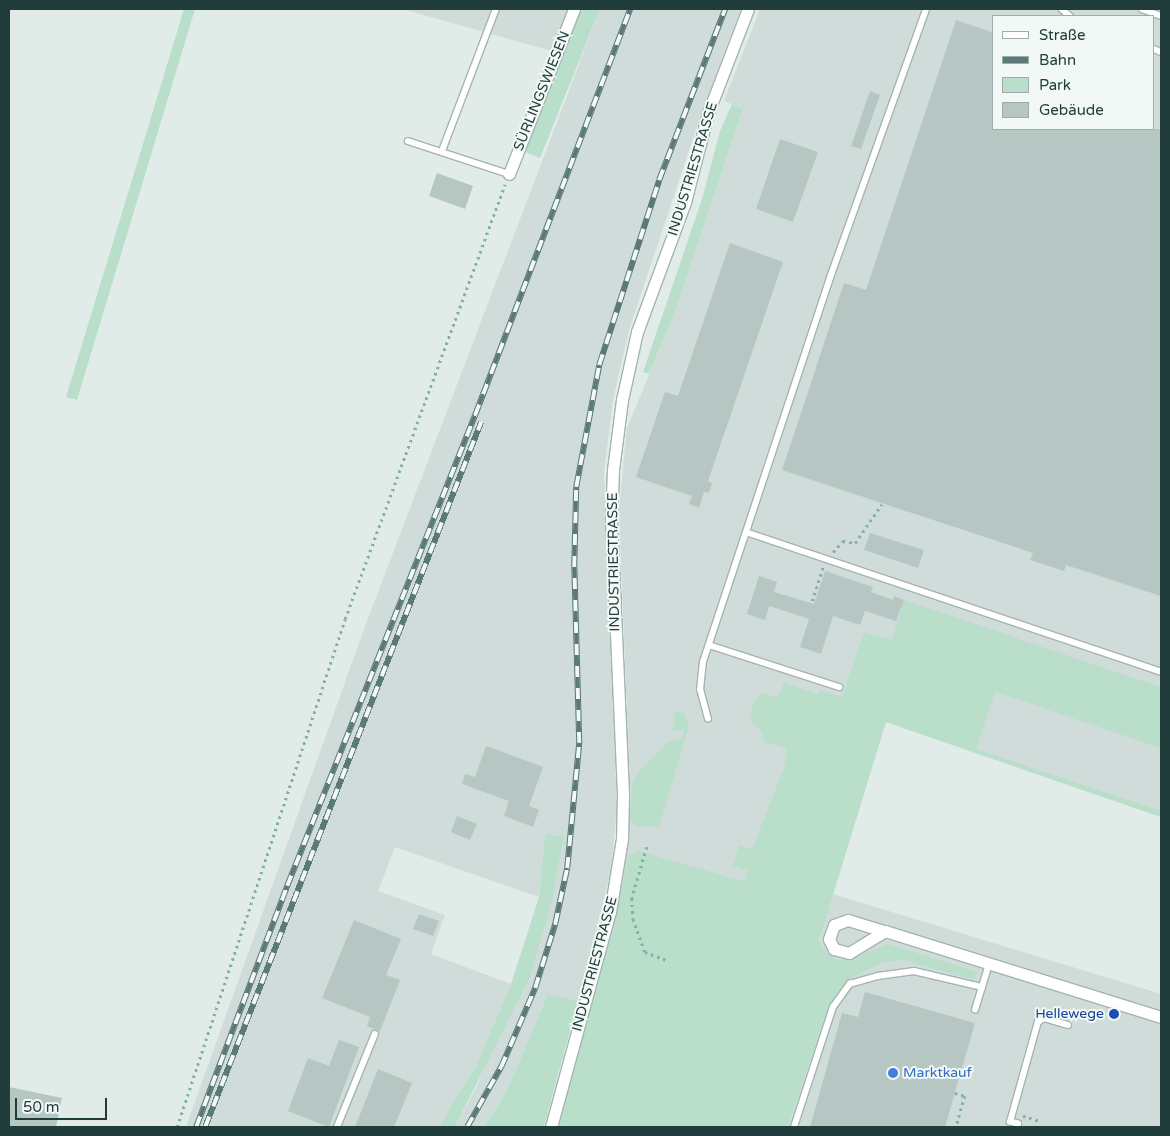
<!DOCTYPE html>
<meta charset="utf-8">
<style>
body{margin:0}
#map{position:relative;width:1170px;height:1136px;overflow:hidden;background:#e1ece9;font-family:"Varela Round",sans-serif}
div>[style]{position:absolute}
.built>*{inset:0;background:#cfdcd9}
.green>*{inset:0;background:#b9deca}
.building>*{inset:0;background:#b6c7c3}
.path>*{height:2.5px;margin-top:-1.25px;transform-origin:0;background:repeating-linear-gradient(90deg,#81b0ab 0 2.5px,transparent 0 6.5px)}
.roads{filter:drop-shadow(1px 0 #a4b4b1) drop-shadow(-1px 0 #a4b4b1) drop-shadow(0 1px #a4b4b1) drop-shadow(0 -1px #a4b4b1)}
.service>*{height:5.5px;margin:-2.75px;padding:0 2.75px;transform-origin:2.75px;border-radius:2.75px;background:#fff}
.minor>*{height:11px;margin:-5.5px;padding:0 5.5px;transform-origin:5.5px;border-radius:5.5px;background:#fff}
.rail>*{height:5.5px;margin-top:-2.75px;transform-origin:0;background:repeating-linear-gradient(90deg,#f2f8f6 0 11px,#5b7977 0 22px);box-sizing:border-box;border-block:1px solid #5b7977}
.dots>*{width:14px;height:14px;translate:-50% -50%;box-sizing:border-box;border:2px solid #f2f8f6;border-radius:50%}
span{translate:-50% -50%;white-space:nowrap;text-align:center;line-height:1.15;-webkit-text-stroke:4px #f2f8f6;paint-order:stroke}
.street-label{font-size:14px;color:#213d3b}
.transit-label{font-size:14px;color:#164399}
.right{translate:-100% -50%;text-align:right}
.shop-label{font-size:14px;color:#366cbe}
.left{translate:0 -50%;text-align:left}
.frame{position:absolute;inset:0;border:10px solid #213d3b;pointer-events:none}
.legend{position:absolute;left:992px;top:15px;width:162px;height:115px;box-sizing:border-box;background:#f2f8f6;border:1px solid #9eadab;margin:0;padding:6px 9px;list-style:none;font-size:15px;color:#213d3b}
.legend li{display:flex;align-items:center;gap:10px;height:25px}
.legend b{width:25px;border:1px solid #9eadab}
.scale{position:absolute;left:15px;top:1098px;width:92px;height:22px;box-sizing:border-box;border:2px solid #213d3b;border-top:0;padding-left:6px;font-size:15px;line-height:18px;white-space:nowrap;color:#213d3b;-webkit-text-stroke:4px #f2f8f6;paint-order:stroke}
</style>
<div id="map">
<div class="built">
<i style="clip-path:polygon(402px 9px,568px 9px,552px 51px)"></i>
<i style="clip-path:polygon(600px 9px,741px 9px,702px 112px,629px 330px,613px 400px,604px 473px,617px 805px,611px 871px,578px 1001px,548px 994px,506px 1093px,484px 1127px,455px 1127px,477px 1086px,553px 897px,564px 837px,545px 833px,539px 897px,395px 847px,378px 891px,445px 915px,431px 954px,511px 984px,476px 1066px,438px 1127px,186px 1127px,364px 629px)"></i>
<i style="clip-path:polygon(evenodd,760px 9px,1161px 9px,1161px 817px,886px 722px,865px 788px,770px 918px,623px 886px,630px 791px,619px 509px,627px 428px,673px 317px,743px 109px,724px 101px,760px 9px,994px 16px,1154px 16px,1154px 129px,994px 129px,994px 16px)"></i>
<i style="clip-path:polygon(833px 894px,1161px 994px,1161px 1127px,788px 1127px,829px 1005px,819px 941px)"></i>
</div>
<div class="green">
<i style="clip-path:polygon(184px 9px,195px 9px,77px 400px,66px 397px)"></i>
<i style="clip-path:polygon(579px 9px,600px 9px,540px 158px,523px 151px)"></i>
<i style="clip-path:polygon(732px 104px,743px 109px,673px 317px,649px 374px,643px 372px,702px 199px,720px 131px)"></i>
<i style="clip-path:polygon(904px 600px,1161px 687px,1161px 748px,995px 692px,976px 749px,1161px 811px,1161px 817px,886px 722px,819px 941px,828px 954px,838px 960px,854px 958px,889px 944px,977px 972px,974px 980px,903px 960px,883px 962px,854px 976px,829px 1005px,788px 1127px,558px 1127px,618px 906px,628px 855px,639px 851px,745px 882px,748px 871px,733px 866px,739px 845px,752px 849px,784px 768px,787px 749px,765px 742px,761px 730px,750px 720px,753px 703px,761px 692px,778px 698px,784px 683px,818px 694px,820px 690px,842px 697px,864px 632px,892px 640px)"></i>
<i style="clip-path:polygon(675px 711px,685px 715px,689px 726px,659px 827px,635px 826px,630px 819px,632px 784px,639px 772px,668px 742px,682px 738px,684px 730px,673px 731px)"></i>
<i style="clip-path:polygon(545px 833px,564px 837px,553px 897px,530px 977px,455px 1127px,438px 1127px,476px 1066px,511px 984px,539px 897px)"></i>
<i style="clip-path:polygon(548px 994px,578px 1001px,544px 1127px,484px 1127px,506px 1093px)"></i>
</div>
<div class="building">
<i style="clip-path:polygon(956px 20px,994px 33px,994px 129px,1161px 129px,1161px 596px,1066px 565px,1064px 571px,1030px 560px,1033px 553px,782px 470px,844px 283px,866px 290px)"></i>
<i style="clip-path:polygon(870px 91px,880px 95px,861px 149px,851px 146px)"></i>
<i style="clip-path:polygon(780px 139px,818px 152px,793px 222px,756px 209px)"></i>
<i style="clip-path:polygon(437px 173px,473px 186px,465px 209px,429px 196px)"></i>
<i style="clip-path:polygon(730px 243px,783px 262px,708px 481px,712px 483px,709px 493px,704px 492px,699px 508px,689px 504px,692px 496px,636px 477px,665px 392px,678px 396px)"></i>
<i style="clip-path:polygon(870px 533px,924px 550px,918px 568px,864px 550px)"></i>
<i style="clip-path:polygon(825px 571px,873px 587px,871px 592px,893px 600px,894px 596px,904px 600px,896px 621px,865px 611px,860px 625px,833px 616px,821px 654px,800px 647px,809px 619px,769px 606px,765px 620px,747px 614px,759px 576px,777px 582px,774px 592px,814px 604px)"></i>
<i style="clip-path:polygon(486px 746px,543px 767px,529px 806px,539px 810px,533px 827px,504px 816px,509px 801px,462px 784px,465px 774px,475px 777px)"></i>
<i style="clip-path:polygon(457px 816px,477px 824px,470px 840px,451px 832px)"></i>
<i style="clip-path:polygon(419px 914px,439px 921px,433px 936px,413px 929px)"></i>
<i style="clip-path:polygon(354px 920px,401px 939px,386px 975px,400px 980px,380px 1031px,367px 1026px,370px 1017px,322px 998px)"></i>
<i style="clip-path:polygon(865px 992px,975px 1023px,945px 1127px,810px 1127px,842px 1013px,858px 1017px)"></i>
<i style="clip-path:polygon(339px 1040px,359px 1047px,329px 1127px,288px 1111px,308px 1058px,329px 1066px)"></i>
<i style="clip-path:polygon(378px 1069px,412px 1083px,394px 1127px,355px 1127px)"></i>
<i style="clip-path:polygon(9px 1087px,62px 1098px,56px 1127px,9px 1127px)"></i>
</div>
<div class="path">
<i style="left:833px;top:552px;width:15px;rotate:-48deg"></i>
<i style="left:843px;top:541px;width:12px;rotate:9deg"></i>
<i style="left:855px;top:543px;width:47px;rotate:-55.3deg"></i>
<i style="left:812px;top:601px;width:36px;rotate:-72deg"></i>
<i style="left:647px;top:847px;width:53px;rotate:106.4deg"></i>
<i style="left:632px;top:898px;width:21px;rotate:87deg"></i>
<i style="left:633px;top:919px;width:35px;rotate:70deg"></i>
<i style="left:645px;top:952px;width:25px;rotate:21deg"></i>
<i style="left:955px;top:1093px;width:10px;rotate:17deg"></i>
<i style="left:965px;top:1096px;width:32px;rotate:106deg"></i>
<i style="left:1023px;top:1116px;width:19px;rotate:16deg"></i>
<i style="left:177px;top:1127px;width:535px;rotate:-71.7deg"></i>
<i style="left:345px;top:619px;width:463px;rotate:-69.8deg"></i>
</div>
<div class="roads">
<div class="service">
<i style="left:1062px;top:9px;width:11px;rotate:41deg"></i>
<i style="left:1142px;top:9px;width:20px;rotate:20deg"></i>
<i style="left:1154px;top:49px;width:8px;rotate:23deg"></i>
<i style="left:408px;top:141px;width:106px;rotate:18.1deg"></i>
<i style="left:442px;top:151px;width:152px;rotate:-69.2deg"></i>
<i style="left:746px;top:532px;width:438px;rotate:18.6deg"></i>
<i style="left:709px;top:645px;width:137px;rotate:17.9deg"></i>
<i style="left:708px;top:719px;width:30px;rotate:-105deg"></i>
<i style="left:700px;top:690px;width:28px;rotate:-84deg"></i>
<i style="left:703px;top:662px;width:408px;rotate:-71.7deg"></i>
<i style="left:831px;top:275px;width:282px;rotate:-70.3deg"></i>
<i style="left:975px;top:1010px;width:48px;rotate:-73.1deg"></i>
<i style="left:337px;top:1127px;width:100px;rotate:-67.8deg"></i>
<i style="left:794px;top:1127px;width:126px;rotate:-72deg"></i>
<i style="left:833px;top:1007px;width:29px;rotate:-54deg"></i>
<i style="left:850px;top:984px;width:29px;rotate:-16deg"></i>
<i style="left:878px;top:976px;width:36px;rotate:-8deg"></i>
<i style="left:914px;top:971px;width:70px;rotate:13.2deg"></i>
<i style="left:1017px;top:1127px;width:3px;rotate:-72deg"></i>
<i style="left:1018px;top:1124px;width:8px;rotate:-166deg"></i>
<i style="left:1010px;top:1122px;width:104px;rotate:-74.4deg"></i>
<i style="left:1038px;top:1022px;width:7px;rotate:-34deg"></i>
<i style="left:1044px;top:1018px;width:25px;rotate:16deg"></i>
</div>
<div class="minor">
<i style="left:509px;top:174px;width:177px;rotate:-68.5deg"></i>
<i style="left:885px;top:931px;width:42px;rotate:148.6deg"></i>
<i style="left:849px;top:953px;width:16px;rotate:-165deg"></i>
<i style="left:834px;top:949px;width:11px;rotate:-117deg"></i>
<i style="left:829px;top:939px;width:15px;rotate:-70deg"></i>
<i style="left:834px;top:925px;width:15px;rotate:-20deg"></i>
<i style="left:848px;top:920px;width:39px;rotate:17deg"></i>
<i style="left:885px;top:931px;width:289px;rotate:17.3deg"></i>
<i style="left:551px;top:1127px;width:223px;rotate:-74.7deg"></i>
<i style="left:610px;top:912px;width:74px;rotate:-80.7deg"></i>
<i style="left:622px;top:839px;width:45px;rotate:-88.7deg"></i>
<i style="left:623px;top:794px;width:272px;rotate:-92.5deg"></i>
<i style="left:611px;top:522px;width:52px;rotate:-87.8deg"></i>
<i style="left:613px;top:470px;width:71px;rotate:-82.7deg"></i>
<i style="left:622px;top:400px;width:70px;rotate:-77.6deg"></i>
<i style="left:637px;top:332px;width:139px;rotate:-69.7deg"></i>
<i style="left:685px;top:202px;width:92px;rotate:-75.5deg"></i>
<i style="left:708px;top:113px;width:111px;rotate:-69deg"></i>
</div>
</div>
<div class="rail">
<i style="left:196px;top:1127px;width:258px;rotate:-69.3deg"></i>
<i style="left:287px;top:886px;width:507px;rotate:-68.24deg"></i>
<i style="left:475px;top:415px;width:435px;rotate:-69.1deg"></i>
<i style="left:205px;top:1127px;width:757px;rotate:-68.62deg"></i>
<i style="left:467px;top:1127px;width:69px;rotate:-60.5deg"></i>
<i style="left:501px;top:1067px;width:86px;rotate:-66.7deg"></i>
<i style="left:535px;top:988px;width:67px;rotate:-72.6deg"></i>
<i style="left:555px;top:924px;width:57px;rotate:-77.9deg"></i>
<i style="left:567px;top:868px;width:126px;rotate:-84.5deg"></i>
<i style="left:579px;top:743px;width:176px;rotate:-91.6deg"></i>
<i style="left:574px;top:567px;width:80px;rotate:-88.6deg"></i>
<i style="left:576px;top:487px;width:124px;rotate:-79.3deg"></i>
<i style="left:599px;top:365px;width:194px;rotate:-72deg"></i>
<i style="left:659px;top:180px;width:183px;rotate:-68.9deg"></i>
</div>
<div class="dots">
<i style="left:1114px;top:1014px;background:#1a4fb4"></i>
<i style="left:893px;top:1073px;background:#3f7fe0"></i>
</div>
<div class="street-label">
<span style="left:542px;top:91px;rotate:-68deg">SÜRLINGSWIESEN</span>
<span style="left:693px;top:169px;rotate:-73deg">INDUSTRIESTRASSE</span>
<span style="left:614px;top:562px;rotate:-91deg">INDUSTRIESTRASSE</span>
<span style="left:595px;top:964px;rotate:-75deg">INDUSTRIESTRASSE</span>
</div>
<div class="transit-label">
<span class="right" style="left:1104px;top:1014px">Hellewege</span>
</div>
<div class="shop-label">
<span class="left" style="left:903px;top:1073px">Marktkauf</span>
</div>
<div class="frame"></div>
<ul class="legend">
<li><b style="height:6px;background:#fff"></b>Straße</li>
<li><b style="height:6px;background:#5b7977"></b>Bahn</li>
<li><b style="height:14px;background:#b9deca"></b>Park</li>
<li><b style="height:14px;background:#b6c7c3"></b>Gebäude</li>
</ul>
<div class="scale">50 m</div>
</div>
